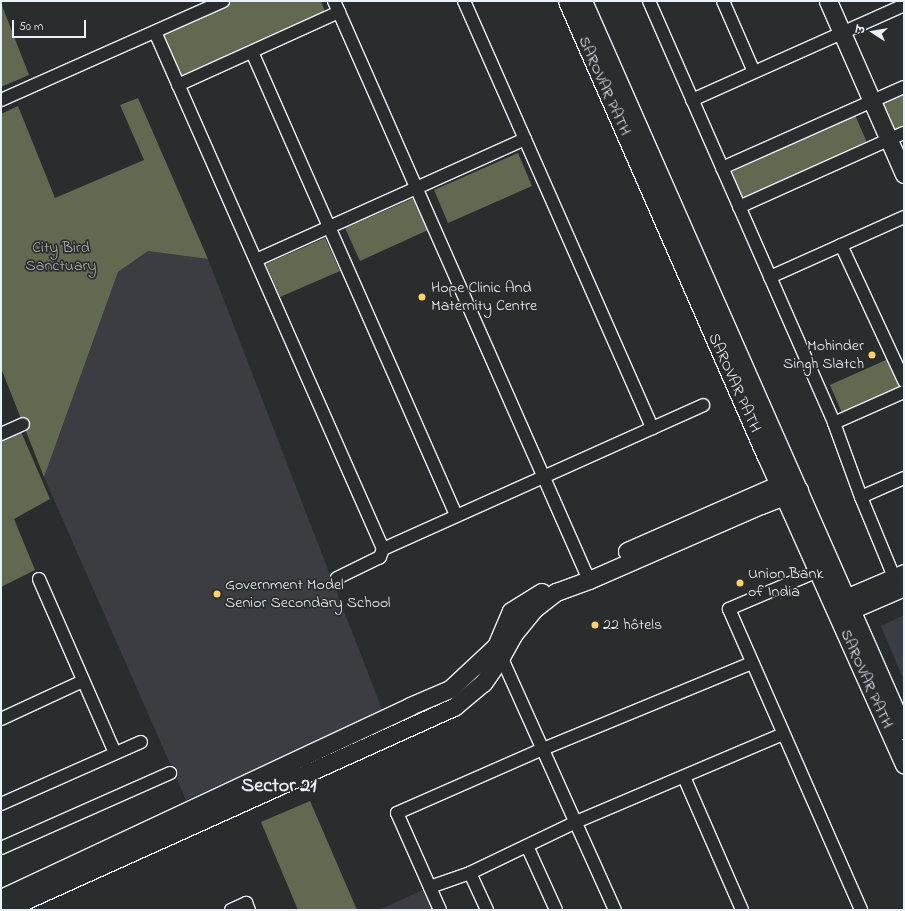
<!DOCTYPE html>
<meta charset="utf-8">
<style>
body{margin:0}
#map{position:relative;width:905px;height:911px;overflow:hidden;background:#2a2d2e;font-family:"Indie Flower","Playpen Sans Deva",sans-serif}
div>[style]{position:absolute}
.built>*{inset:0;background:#3b3d43}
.green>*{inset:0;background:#616a50}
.roads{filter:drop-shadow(1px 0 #e8f1f8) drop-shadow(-1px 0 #e8f1f8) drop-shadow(0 1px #e8f1f8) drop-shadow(0 -1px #e8f1f8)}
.street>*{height:12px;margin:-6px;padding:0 6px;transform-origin:6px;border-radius:6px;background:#2a2d2e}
.secondary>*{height:17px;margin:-8.5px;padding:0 8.5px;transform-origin:8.5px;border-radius:8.5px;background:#2a2d2e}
.dots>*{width:11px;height:11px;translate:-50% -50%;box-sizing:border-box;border:2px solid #2a2d2e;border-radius:50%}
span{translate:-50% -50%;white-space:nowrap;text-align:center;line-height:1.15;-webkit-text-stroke:3.5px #2a2d2e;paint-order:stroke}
.street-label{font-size:16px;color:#e8f1f8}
.park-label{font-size:16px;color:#abb4ac}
.poi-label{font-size:16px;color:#e8f1f8}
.left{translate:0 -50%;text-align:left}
.right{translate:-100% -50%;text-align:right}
.district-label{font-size:20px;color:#e8f1f8;font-weight:700}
.frame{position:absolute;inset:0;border:2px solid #e8f1f8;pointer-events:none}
.north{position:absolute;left:853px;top:12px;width:40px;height:40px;-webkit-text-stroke:3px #2a2d2e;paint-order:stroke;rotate:282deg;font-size:11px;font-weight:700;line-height:16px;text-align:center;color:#e8f1f8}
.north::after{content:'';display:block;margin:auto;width:14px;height:18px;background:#e8f1f8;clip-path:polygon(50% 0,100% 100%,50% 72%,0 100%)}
.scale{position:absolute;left:12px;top:20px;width:74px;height:18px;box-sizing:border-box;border:2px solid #e8f1f8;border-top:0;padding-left:5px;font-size:12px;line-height:14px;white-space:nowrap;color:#e8f1f8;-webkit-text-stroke:3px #2a2d2e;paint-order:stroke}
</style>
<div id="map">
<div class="built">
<i style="clip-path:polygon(148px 251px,208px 259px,383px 712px,186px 800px,44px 477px,118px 272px)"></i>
<i style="clip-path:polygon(904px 615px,904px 676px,902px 676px,881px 626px)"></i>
<i style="clip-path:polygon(427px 888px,435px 910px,379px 910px)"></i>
</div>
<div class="green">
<i style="clip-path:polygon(234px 1px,321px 1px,325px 12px,171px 81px,152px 38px)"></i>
<i style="clip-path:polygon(1px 3px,29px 75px,1px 87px)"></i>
<i style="clip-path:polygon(904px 92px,904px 128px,888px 135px,875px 105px)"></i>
<i style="clip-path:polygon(138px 98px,208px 259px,148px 251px,118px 272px,44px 477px,1px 368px,1px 114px,18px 106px,55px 198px,144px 160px,120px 105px)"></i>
<i style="clip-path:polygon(855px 115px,868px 145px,742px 203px,729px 173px)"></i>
<i style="clip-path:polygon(518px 153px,532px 186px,448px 223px,434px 190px)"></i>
<i style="clip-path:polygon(414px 198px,428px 230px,360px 261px,345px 228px)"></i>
<i style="clip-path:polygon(325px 238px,340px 271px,280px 297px,266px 264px)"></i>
<i style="clip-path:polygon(888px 359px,902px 388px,843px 415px,830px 385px)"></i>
<i style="clip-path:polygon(19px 427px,50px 499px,14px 519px,35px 570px,1px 587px,1px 435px)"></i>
<i style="clip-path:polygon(310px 801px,357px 910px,298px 910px,261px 822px)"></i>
</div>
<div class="roads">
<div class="street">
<i style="left:334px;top:1px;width:633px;rotate:66.23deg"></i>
<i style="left:464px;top:1px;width:467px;rotate:66.2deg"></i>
<i style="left:649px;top:1px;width:461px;rotate:66.3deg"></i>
<i style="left:834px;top:423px;width:79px;rotate:70deg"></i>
<i style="left:861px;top:497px;width:87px;rotate:67.6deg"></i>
<i style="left:723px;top:1px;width:77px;rotate:66.4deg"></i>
<i style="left:155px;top:32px;width:565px;rotate:66.2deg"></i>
<i style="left:383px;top:549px;width:9px;rotate:111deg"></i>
<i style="left:380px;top:557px;width:48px;rotate:154deg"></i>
<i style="left:252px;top:52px;width:506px;rotate:66.22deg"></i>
<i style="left:178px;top:85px;width:177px;rotate:-24.4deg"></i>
<i style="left:1px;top:100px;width:243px;rotate:-24deg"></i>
<i style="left:692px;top:100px;width:232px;rotate:-24.1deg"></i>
<i style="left:722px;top:168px;width:199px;rotate:-24deg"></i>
<i style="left:739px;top:207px;width:181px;rotate:-24.2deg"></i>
<i style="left:841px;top:245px;width:150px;rotate:65.1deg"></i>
<i style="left:256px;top:260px;width:295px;rotate:-24.2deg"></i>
<i style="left:770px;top:277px;width:147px;rotate:-24.1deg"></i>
<i style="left:834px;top:423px;width:77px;rotate:-23.9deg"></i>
<i style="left:1px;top:434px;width:24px;rotate:-24deg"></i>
<i style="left:861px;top:497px;width:47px;rotate:-23.8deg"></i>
<i style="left:383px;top:549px;width:351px;rotate:-24.2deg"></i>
<i style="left:818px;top:571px;width:97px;rotate:156.9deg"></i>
<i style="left:729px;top:609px;width:329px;rotate:66.3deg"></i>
<i style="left:39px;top:579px;width:190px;rotate:66.4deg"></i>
<i style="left:499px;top:652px;width:283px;rotate:65.8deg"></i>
<i style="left:1px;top:719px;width:90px;rotate:-24.9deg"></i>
<i style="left:684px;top:777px;width:145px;rotate:66.4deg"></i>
<i style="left:1px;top:804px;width:153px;rotate:-23.9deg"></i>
<i style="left:527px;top:846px;width:70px;rotate:65.6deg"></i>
<i style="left:1px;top:848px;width:185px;rotate:-23.9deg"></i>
<i style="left:470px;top:873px;width:41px;rotate:65.3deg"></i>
<i style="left:430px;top:887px;width:42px;rotate:-19.3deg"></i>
<i style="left:470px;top:873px;width:118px;rotate:-25.7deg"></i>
<i style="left:576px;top:822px;width:225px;rotate:-23deg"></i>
<i style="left:231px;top:910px;width:17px;rotate:-25deg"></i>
<i style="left:246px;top:903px;width:8px;rotate:67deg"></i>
<i style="left:440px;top:910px;width:106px;rotate:-113.9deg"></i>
<i style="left:397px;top:813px;width:159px;rotate:-23.7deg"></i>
<i style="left:543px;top:749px;width:226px;rotate:-22.4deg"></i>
</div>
<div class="secondary">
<i style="left:567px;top:1px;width:497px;rotate:66.4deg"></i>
<i style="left:766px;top:456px;width:338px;rotate:65.9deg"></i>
<i style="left:583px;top:1px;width:797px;rotate:66.23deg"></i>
<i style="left:828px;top:1px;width:189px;rotate:66.3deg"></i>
<i style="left:627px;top:551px;width:181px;rotate:-23.7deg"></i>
<i style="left:836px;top:602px;width:74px;rotate:-23.1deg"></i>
<i style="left:842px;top:614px;width:68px;rotate:-23.5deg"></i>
<i style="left:1px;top:898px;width:452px;rotate:-25.1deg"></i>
<i style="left:410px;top:706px;width:43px;rotate:-23deg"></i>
<i style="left:450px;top:689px;width:63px;rotate:-43.1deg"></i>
<i style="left:496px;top:646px;width:38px;rotate:-67deg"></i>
<i style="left:511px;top:611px;width:36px;rotate:-32deg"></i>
<i style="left:4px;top:910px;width:494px;rotate:-24.3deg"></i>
<i style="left:454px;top:707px;width:38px;rotate:-40deg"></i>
<i style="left:483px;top:683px;width:32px;rotate:-55deg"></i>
<i style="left:501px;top:657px;width:25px;rotate:-61deg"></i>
<i style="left:513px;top:635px;width:33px;rotate:-51deg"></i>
<i style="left:534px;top:609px;width:28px;rotate:-38deg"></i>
<i style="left:556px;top:592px;width:35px;rotate:-20deg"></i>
<i style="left:589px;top:580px;width:188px;rotate:-23.6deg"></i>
<i style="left:761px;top:505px;width:41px;rotate:-21.5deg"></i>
</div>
</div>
<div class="dots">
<i style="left:422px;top:297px;background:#ffd166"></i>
<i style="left:872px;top:355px;background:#ffd166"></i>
<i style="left:740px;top:583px;background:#ffd166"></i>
<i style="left:217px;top:594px;background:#ffd166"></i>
<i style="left:595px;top:625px;background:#ffd166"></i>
</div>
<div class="street-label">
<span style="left:604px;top:86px;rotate:66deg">SAROVAR PATH</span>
<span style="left:734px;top:383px;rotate:66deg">SAROVAR PATH</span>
<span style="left:866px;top:679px;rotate:66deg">SAROVAR PATH</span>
</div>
<div class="park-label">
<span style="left:61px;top:257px">City Bird<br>Sanctuary</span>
</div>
<div class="poi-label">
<span class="left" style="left:431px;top:297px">Hope Clinic And<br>Maternity Centre</span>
<span class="right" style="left:864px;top:355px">Mohinder<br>Singh Slatch</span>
<span class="left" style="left:748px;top:583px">Union Bank<br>of India</span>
<span class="left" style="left:225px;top:594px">Government Model<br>Senior Secondary School</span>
<span class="left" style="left:603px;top:625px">22 hôtels</span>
</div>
<div class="district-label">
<span style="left:279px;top:786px">Sector 21</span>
</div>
<div class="frame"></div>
<div class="north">उ</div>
<div class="scale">50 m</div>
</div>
